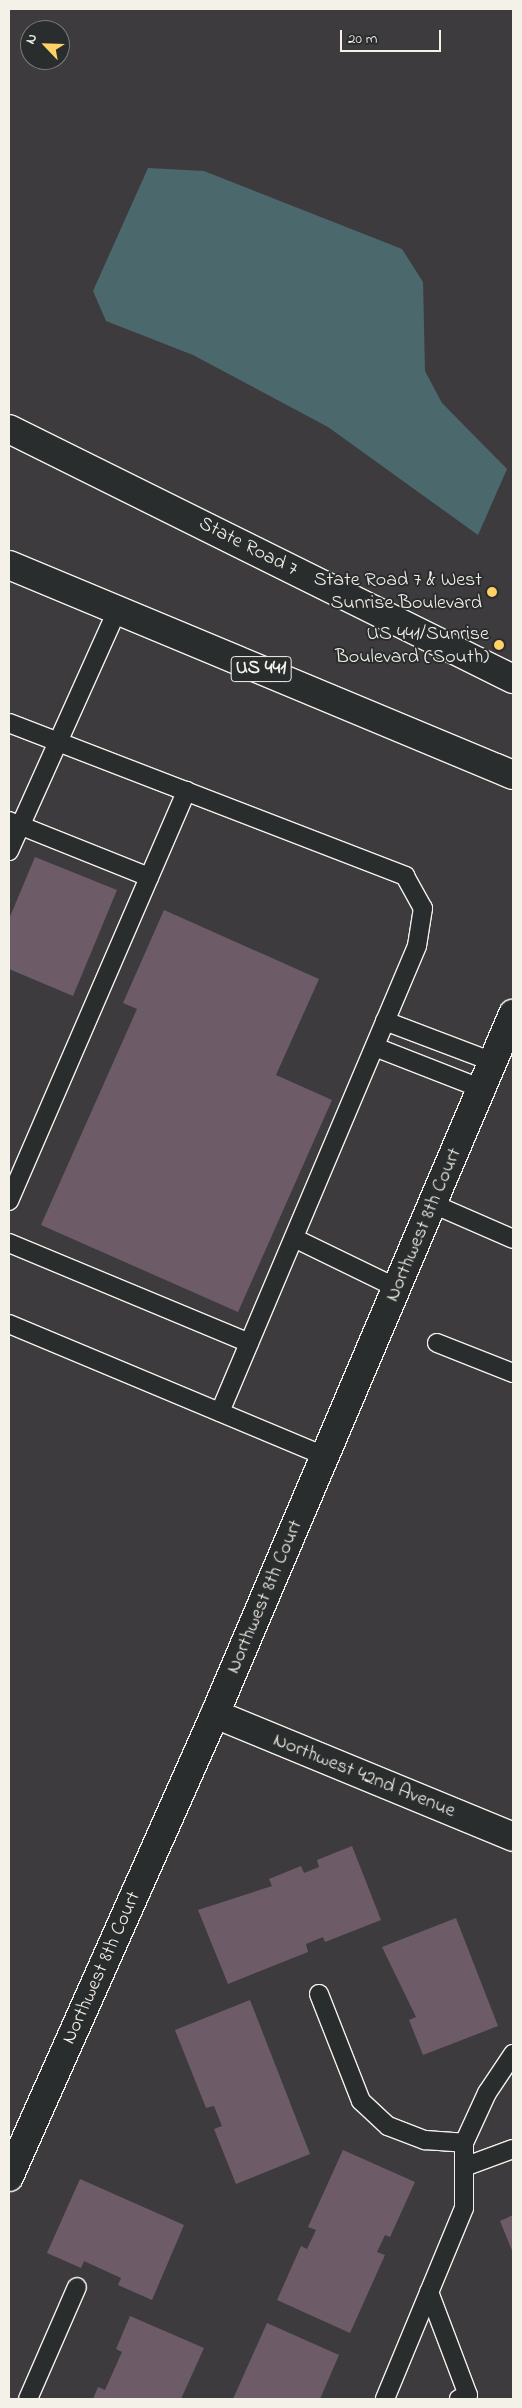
<!DOCTYPE html>
<style>
body{margin:0}
#map{position:relative;width:522px;height:2408px;overflow:hidden;background:#3e3b3f;font-family:"Indie Flower",sans-serif}
div>[style]{position:absolute}
.water>*{inset:0;background:#4b696d}
.building>*{inset:0;background:#6d5c67}
.roads{filter:drop-shadow(1px 0 #f4f1e8) drop-shadow(-1px 0 #f4f1e8) drop-shadow(0 1px #f4f1e8) drop-shadow(0 -1px #f4f1e8)}
.service>*{height:18px;margin:-9px;padding:0 9px;transform-origin:9px;border-radius:9px;background:#2a2d2e}
.minor>*{height:28px;margin:-14px;padding:0 14px;transform-origin:14px;border-radius:14px;background:#2a2d2e}
.primary>*{height:28px;margin:-14px;padding:0 14px;transform-origin:14px;border-radius:14px;background:#2a2d2e}
.dots>*{width:14px;height:14px;translate:-50% -50%;box-sizing:border-box;border:2px solid #2a2d2e;border-radius:50%}
span{translate:-50% -50%;white-space:nowrap;text-align:center;line-height:1.15;-webkit-text-stroke:4px #2a2d2e;paint-order:stroke}
.shield-label span{padding:1px 4px;background:#2a2d2e;border:1px solid;border-radius:4px;-webkit-text-stroke-width:0}
.shield-label{font-size:19px;color:#f4f1e8;font-weight:700}
.street-label{font-size:20px;color:#f4f1e8}
.poi-label{font-size:20px;color:#f4f1e8}
.right{translate:-100% -50%;text-align:right}
.frame{position:absolute;inset:0;border:10px solid #f4f1e8;pointer-events:none}
.north{position:absolute;left:20px;top:20px;width:50px;height:50px;box-sizing:border-box;background:#2a2d2e;border:1px solid #7b7b78;border-radius:50%;rotate:294deg;font-size:14px;font-weight:700;line-height:20px;text-align:center;color:#f4f1e8}
.north::after{content:'';display:block;margin:auto;width:18px;height:22px;background:#ffd166;clip-path:polygon(50% 0,100% 100%,50% 72%,0 100%)}
.scale{position:absolute;left:340px;top:30px;width:101px;height:22px;box-sizing:border-box;border:2px solid #f4f1e8;border-top:0;padding-left:6px;font-size:15px;line-height:18px;white-space:nowrap;color:#f4f1e8;-webkit-text-stroke:4px #2a2d2e;paint-order:stroke}
</style>
<div id="map">
<div class="water">
<i style="clip-path:polygon(148px 168px,204px 171px,402px 249px,423px 282px,425px 371px,442px 403px,507px 469px,478px 535px,328px 427px,193px 355px,106px 321px,93px 291px)"></i>
</div>
<div class="building">
<i style="clip-path:polygon(35px 857px,117px 890px,73px 996px,9px 969px,9px 919px)"></i>
<i style="clip-path:polygon(164px 910px,319px 979px,276px 1075px,332px 1100px,238px 1312px,41px 1225px,137px 1009px,123px 1003px)"></i>
<i style="clip-path:polygon(352px 1846px,381px 1920px,325px 1942px,323px 1937px,306px 1944px,308px 1952px,228px 1984px,198px 1910px,272px 1886px,269px 1879px,301px 1866px,304px 1873px,319px 1867px,317px 1860px)"></i>
<i style="clip-path:polygon(456px 1918px,498px 2026px,423px 2055px,409px 2020px,416px 2017px,382px 1947px)"></i>
<i style="clip-path:polygon(250px 2000px,310px 2154px,236px 2184px,214px 2129px,222px 2126px,214px 2106px,206px 2108px,175px 2030px)"></i>
<i style="clip-path:polygon(343px 2150px,415px 2182px,390px 2237px,385px 2235px,377px 2252px,385px 2255px,350px 2333px,277px 2300px,301px 2246px,307px 2249px,316px 2230px,308px 2227px)"></i>
<i style="clip-path:polygon(80px 2179px,184px 2225px,152px 2300px,118px 2285px,121px 2278px,84px 2261px,81px 2268px,47px 2253px)"></i>
<i style="clip-path:polygon(513px 2215px,513px 2253px,500px 2221px)"></i>
<i style="clip-path:polygon(130px 2316px,204px 2348px,181px 2399px,93px 2399px,98px 2387px,105px 2390px,122px 2352px,116px 2349px)"></i>
<i style="clip-path:polygon(267px 2323px,339px 2355px,320px 2399px,233px 2399px)"></i>
</div>
<div class="roads">
<div class="service">
<i style="left:9px;top:723px;width:425px;rotate:21.1deg"></i>
<i style="left:405px;top:876px;width:37px;rotate:61deg"></i>
<i style="left:423px;top:908px;width:38px;rotate:99deg"></i>
<i style="left:417px;top:946px;width:506px;rotate:112.92deg"></i>
<i style="left:9px;top:821px;width:151px;rotate:21.8deg"></i>
<i style="left:9px;top:851px;width:265px;rotate:-65.8deg"></i>
<i style="left:385px;top:1021px;width:116px;rotate:20.8deg"></i>
<i style="left:375px;top:1047px;width:115px;rotate:21.4deg"></i>
<i style="left:9px;top:1201px;width:447px;rotate:-66.6deg"></i>
<i style="left:433px;top:1204px;width:87px;rotate:23.6deg"></i>
<i style="left:294px;top:1238px;width:114px;rotate:25.9deg"></i>
<i style="left:9px;top:1243px;width:260px;rotate:22.6deg"></i>
<i style="left:9px;top:1324px;width:342px;rotate:22.7deg"></i>
<i style="left:437px;top:1343px;width:82px;rotate:21.5deg"></i>
<i style="left:319px;top:1994px;width:115px;rotate:68.6deg"></i>
<i style="left:361px;top:2101px;width:37px;rotate:43deg"></i>
<i style="left:388px;top:2126px;width:40px;rotate:21deg"></i>
<i style="left:425px;top:2140px;width:39px;rotate:4deg"></i>
<i style="left:464px;top:2143px;width:65px;rotate:90deg"></i>
<i style="left:464px;top:2208px;width:207px;rotate:112.5deg"></i>
<i style="left:464px;top:2143px;width:55px;rotate:-65.3deg"></i>
<i style="left:487px;top:2093px;width:47px;rotate:-56.3deg"></i>
<i style="left:464px;top:2167px;width:52px;rotate:-20.2deg"></i>
<i style="left:429px;top:2292px;width:110px;rotate:69.3deg"></i>
<i style="left:468px;top:2395px;width:10px;rotate:156deg"></i>
<i style="left:28px;top:2399px;width:122px;rotate:-66.4deg"></i>
</div>
<div class="minor">
<i style="left:215px;top:1714px;width:322px;rotate:22.4deg"></i>
<i style="left:9px;top:2177px;width:507px;rotate:-66.01deg"></i>
<i style="left:215px;top:1714px;width:761px;rotate:-66.94deg"></i>
</div>
<div class="primary">
<i style="left:9px;top:429px;width:563px;rotate:26.38deg"></i>
<i style="left:9px;top:565px;width:546px;rotate:22.62deg"></i>
</div>
</div>
<div class="dots">
<i style="left:492px;top:592px;background:#ffd166"></i>
<i style="left:499px;top:645px;background:#ffd166"></i>
</div>
<div class="shield-label">
<span style="left:261px;top:669px">US 441</span>
</div>
<div class="street-label">
<span style="left:248px;top:547px;rotate:27deg">State Road 7</span>
<span style="left:424px;top:1225px;rotate:-67deg">Northwest 8th Court</span>
<span style="left:265px;top:1597px;rotate:-67deg">Northwest 8th Court</span>
<span style="left:364px;top:1776px;rotate:22deg">Northwest 42nd Avenue</span>
<span style="left:102px;top:1968px;rotate:-66deg">Northwest 8th Court</span>
</div>
<div class="poi-label">
<span class="right" style="left:482px;top:592px">State Road 7 &amp; West<br>Sunrise Boulevard</span>
<span class="right" style="left:489px;top:646px">US 441/Sunrise<br>Boulevard (South)</span>
</div>
<div class="frame"></div>
<div class="north">N</div>
<div class="scale">20 m</div>
</div>
